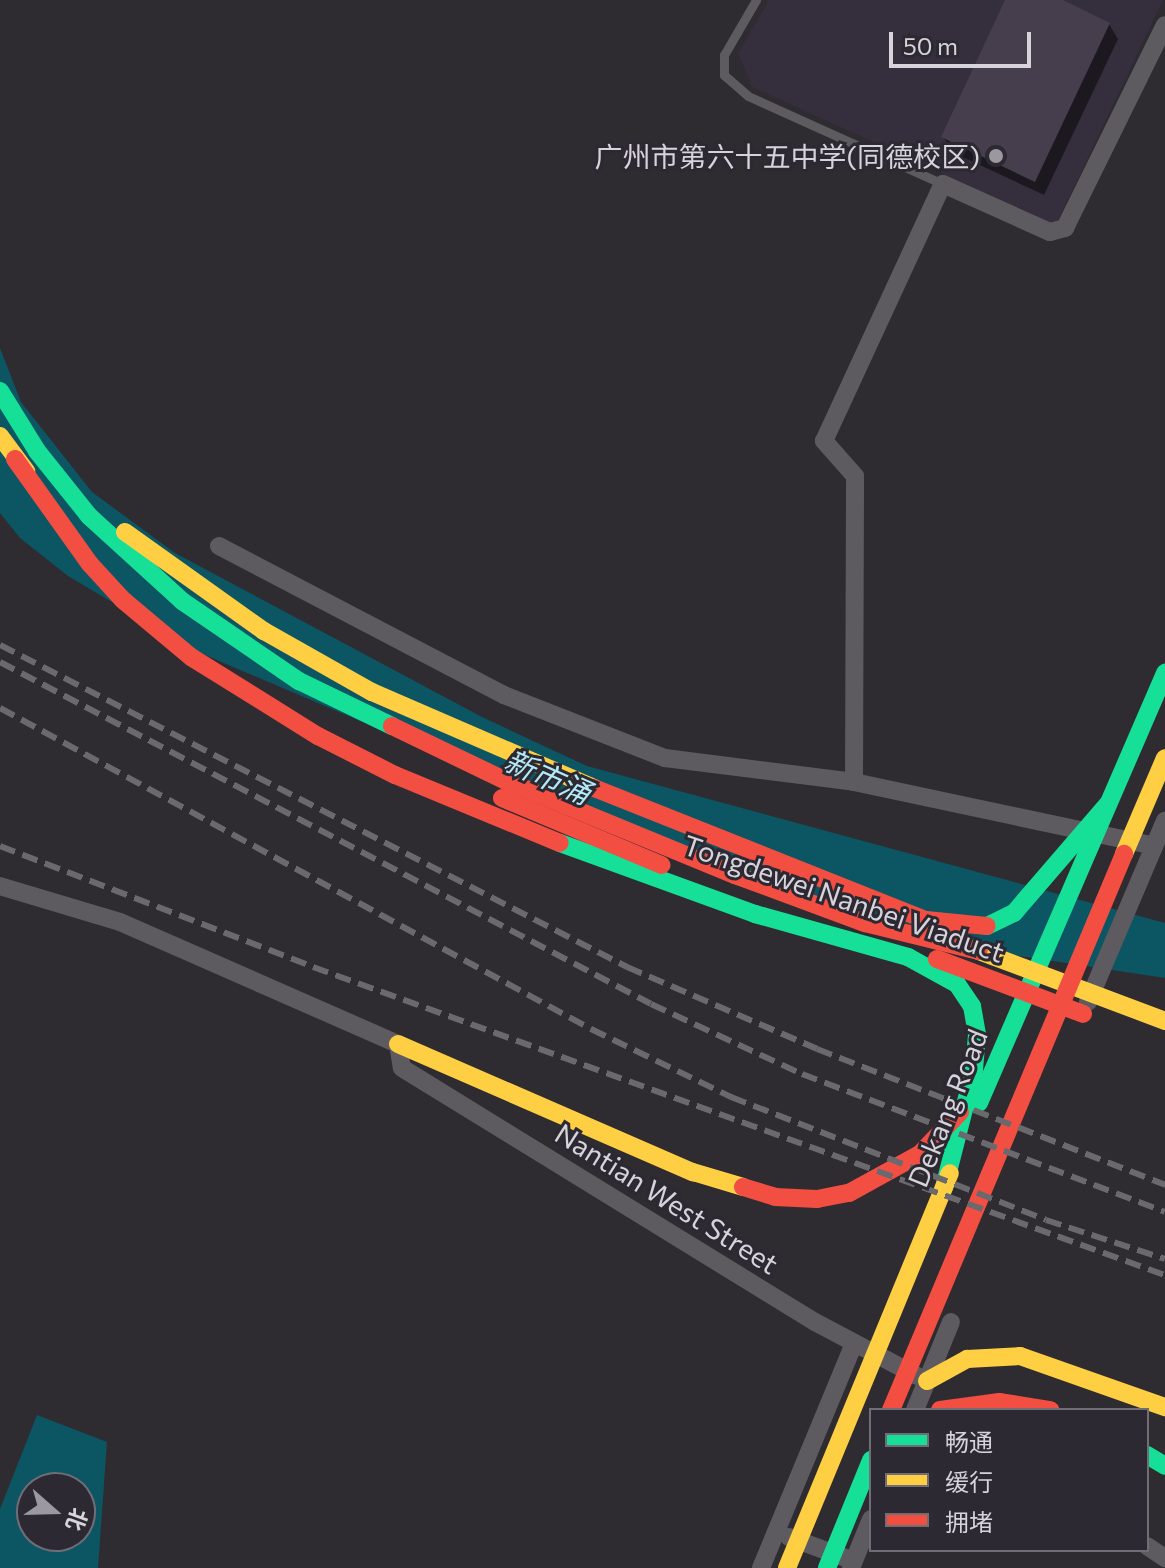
<!DOCTYPE html>
<meta charset="utf-8">
<style>
body{margin:0}
#map{position:relative;width:1165px;height:1568px;overflow:hidden;background:#2e2b31;font-family:Commissioner,"Noto Sans SC",sans-serif}
div>[style]{position:absolute}
.education>*{inset:0;background:#352e3d}
.water>*{inset:0;background:#0c5563}
.shadow>*{inset:0;background:#0007}
.building>*{inset:0;background:#463d4d}
.lane>*{height:9px;margin:-4.5px;padding:0 4.5px;transform-origin:4.5px;border-radius:4.5px;background:#5d5b5f}
.street>*{height:18px;margin:-9px;padding:0 9px;transform-origin:9px;border-radius:9px;background:#5d5b5f}
.fast>*{height:18px;margin:-9px;padding:0 9px;transform-origin:9px;border-radius:9px;background:#16e098}
.slow>*{height:18px;margin:-9px;padding:0 9px;transform-origin:9px;border-radius:9px;background:#ffcf43}
.jam>*{height:18px;margin:-9px;padding:0 9px;transform-origin:9px;border-radius:9px;background:#f24e42}
.rail>*{height:6px;margin-top:-3px;transform-origin:0;background:repeating-linear-gradient(90deg,#6a696d 0 16px,transparent 0 24px)}
.dots>*{width:22px;height:22px;translate:-50% -50%;box-sizing:border-box;border:4px solid #2d2933;border-radius:50%}
span{translate:-50% -50%;white-space:nowrap;text-align:center;line-height:1.15;-webkit-text-stroke:6px #2d2933;paint-order:stroke}
.poi-label{font-size:28px;color:#d6d3da}
.right{translate:-100% -50%;text-align:right}
.street-label{font-size:28px;color:#d6d3da}
.water-label{font-size:30px;color:#b1e9f7;font-style:italic}
.legend{position:absolute;left:869px;top:1408px;width:280px;height:144px;box-sizing:border-box;background:#2d2933;border:2px solid #716d76;margin:0;padding:10px 14px;list-style:none;font-size:24px;color:#d6d3da}
.legend li{display:flex;align-items:center;gap:16px;height:40px}
.legend b{width:40px;border:2px solid #716d76}
.north{position:absolute;left:16px;top:1472px;width:80px;height:80px;box-sizing:border-box;background:#2d2933;border:2px solid #716d76;border-radius:50%;rotate:110deg;font-size:22px;font-weight:700;line-height:32px;text-align:center;color:#d6d3da}
.north::after{content:'';display:block;margin:auto;width:28px;height:36px;background:#9b989f;clip-path:polygon(50% 0,100% 100%,50% 72%,0 100%)}
.scale{position:absolute;left:889px;top:32px;width:142px;height:36px;box-sizing:border-box;border:4px solid #d6d3da;border-top:0;padding-left:10px;font-size:24px;line-height:28px;white-space:nowrap;color:#d6d3da;-webkit-text-stroke:6px #2d2933;paint-order:stroke}
</style>
<div id="map">
<div class="education">
<i style="clip-path:polygon(769px 0,1163px 0,1056px 225px,752px 87px,738px 53px)"></i>
</div>
<div class="water">
<i style="clip-path:polygon(0 348px,21px 402px,92px 492px,175px 553px,482px 717px,587px 766px,1165px 923px,1165px 978px,1006px 954px,653px 846px,191px 649px,68px 576px,20px 538px,0 513px)"></i>
<i style="clip-path:polygon(evenodd,37px 1415px,107px 1442px,98px 1568px,0 1568px,0 1509px,37px 1415px,32px 1488px,80px 1488px,80px 1536px,32px 1536px,32px 1488px)"></i>
</div>
<div class="shadow">
<i style="clip-path:polygon(1008px 0,1058px 0,1109px 24px,1118px 39px,1044px 195px,952px 152px,943px 136px)"></i>
</div>
<div class="building">
<i style="clip-path:polygon(1005px 0,1063px 0,1110px 23px,1035px 182px,941px 137px)"></i>
</div>
<div class="lane">
<i style="left:756px;top:0;width:64px;rotate:120.2deg"></i>
<i style="left:724px;top:55px;width:20px;rotate:90deg"></i>
<i style="left:724px;top:75px;width:32px;rotate:41deg"></i>
<i style="left:748px;top:96px;width:214px;rotate:24.3deg"></i>
</div>
<div class="street">
<i style="left:219px;top:546px;width:322px;rotate:27.6deg"></i>
<i style="left:504px;top:695px;width:173px;rotate:21.4deg"></i>
<i style="left:665px;top:758px;width:191px;rotate:7.2deg"></i>
<i style="left:854px;top:782px;width:307px;rotate:12deg"></i>
<i style="left:854px;top:782px;width:306px;rotate:-89.8deg"></i>
<i style="left:855px;top:476px;width:47px;rotate:-131.5deg"></i>
<i style="left:824px;top:441px;width:283px;rotate:-65.2deg"></i>
<i style="left:943px;top:184px;width:117px;rotate:24.2deg"></i>
<i style="left:1050px;top:232px;width:16px;rotate:-15deg"></i>
<i style="left:1065px;top:228px;width:226px;rotate:-63.8deg"></i>
<i style="left:0;top:886px;width:125px;rotate:16.7deg"></i>
<i style="left:120px;top:922px;width:304px;rotate:23.7deg"></i>
<i style="left:398px;top:1044px;width:24px;rotate:81deg"></i>
<i style="left:402px;top:1068px;width:485px;rotate:31.6deg"></i>
<i style="left:815px;top:1322px;width:115px;rotate:27.9deg"></i>
<i style="left:1088px;top:1002px;width:197px;rotate:-67deg"></i>
<i style="left:915px;top:1410px;width:95px;rotate:-67.8deg"></i>
<i style="left:789px;top:1537px;width:69px;rotate:20.3deg"></i>
<i style="left:1147px;top:1546px;width:22px;rotate:34deg"></i>
<i style="left:761px;top:1568px;width:243px;rotate:-67.5deg"></i>
<i style="left:851px;top:1568px;width:53px;rotate:-67.8deg"></i>
</div>
<div class="fast">
<i style="left:0;top:391px;width:70px;rotate:58.3deg"></i>
<i style="left:37px;top:451px;width:83px;rotate:51.3deg"></i>
<i style="left:89px;top:516px;width:126px;rotate:42.4deg"></i>
<i style="left:182px;top:601px;width:142px;rotate:34.4deg"></i>
<i style="left:299px;top:681px;width:103px;rotate:25.8deg"></i>
<i style="left:560px;top:843px;width:208px;rotate:20deg"></i>
<i style="left:755px;top:914px;width:159px;rotate:15.7deg"></i>
<i style="left:908px;top:957px;width:56px;rotate:28.9deg"></i>
<i style="left:957px;top:984px;width:27px;rotate:56deg"></i>
<i style="left:972px;top:1006px;width:29px;rotate:80deg"></i>
<i style="left:977px;top:1035px;width:35px;rotate:95deg"></i>
<i style="left:974px;top:1070px;width:122px;rotate:104.3deg"></i>
<i style="left:987px;top:926px;width:30px;rotate:-26deg"></i>
<i style="left:1014px;top:913px;width:143px;rotate:-49.3deg"></i>
<i style="left:979px;top:1103px;width:469px;rotate:-66.6deg"></i>
<i style="left:1147px;top:1455px;width:21px;rotate:31deg"></i>
<i style="left:827px;top:1568px;width:117px;rotate:-67.8deg"></i>
</div>
<div class="slow">
<i style="left:0;top:436px;width:44px;rotate:53.4deg"></i>
<i style="left:125px;top:532px;width:171px;rotate:35.5deg"></i>
<i style="left:264px;top:631px;width:124px;rotate:29.5deg"></i>
<i style="left:372px;top:692px;width:242px;rotate:23.4deg"></i>
<i style="left:1124px;top:854px;width:104px;rotate:-66.9deg"></i>
<i style="left:979px;top:951px;width:199px;rotate:20.6deg"></i>
<i style="left:398px;top:1044px;width:322px;rotate:23.5deg"></i>
<i style="left:693px;top:1172px;width:52px;rotate:16.7deg"></i>
<i style="left:927px;top:1381px;width:46px;rotate:-28.8deg"></i>
<i style="left:967px;top:1359px;width:53px;rotate:-3.2deg"></i>
<i style="left:1020px;top:1356px;width:154px;rotate:19.4deg"></i>
<i style="left:787px;top:1568px;width:427px;rotate:-67.6deg"></i>
</div>
<div class="jam">
<i style="left:15px;top:459px;width:129px;rotate:54.5deg"></i>
<i style="left:90px;top:564px;width:49px;rotate:47.5deg"></i>
<i style="left:123px;top:600px;width:89px;rotate:40deg"></i>
<i style="left:191px;top:657px;width:150px;rotate:31.9deg"></i>
<i style="left:318px;top:736px;width:86px;rotate:26.9deg"></i>
<i style="left:395px;top:775px;width:178px;rotate:22.4deg"></i>
<i style="left:392px;top:726px;width:124px;rotate:25.7deg"></i>
<i style="left:504px;top:780px;width:250px;rotate:22.4deg"></i>
<i style="left:735px;top:875px;width:139px;rotate:20.3deg"></i>
<i style="left:865px;top:923px;width:117px;rotate:13.8deg"></i>
<i style="left:594px;top:788px;width:357px;rotate:21.7deg"></i>
<i style="left:926px;top:920px;width:61px;rotate:5.6deg"></i>
<i style="left:502px;top:798px;width:173px;rotate:22.8deg"></i>
<i style="left:937px;top:959px;width:156px;rotate:20.6deg"></i>
<i style="left:743px;top:1187px;width:34px;rotate:17deg"></i>
<i style="left:775px;top:1197px;width:42px;rotate:2.7deg"></i>
<i style="left:817px;top:1199px;width:33px;rotate:-11deg"></i>
<i style="left:849px;top:1193px;width:81px;rotate:-28.8deg"></i>
<i style="left:920px;top:1154px;width:58px;rotate:-46.4deg"></i>
<i style="left:891px;top:1410px;width:603px;rotate:-67.26deg"></i>
<i style="left:940px;top:1410px;width:60px;rotate:-7.7deg"></i>
<i style="left:999px;top:1402px;width:52px;rotate:8.9deg"></i>
</div>
<div class="rail">
<i style="left:0;top:645px;width:705px;rotate:27.18deg"></i>
<i style="left:627px;top:967px;width:207px;rotate:23.3deg"></i>
<i style="left:817px;top:1049px;width:374px;rotate:21.3deg"></i>
<i style="left:0;top:662px;width:735px;rotate:27.71deg"></i>
<i style="left:651px;top:1004px;width:166px;rotate:24.9deg"></i>
<i style="left:802px;top:1074px;width:388px;rotate:20.8deg"></i>
<i style="left:0;top:708px;width:673px;rotate:28.51deg"></i>
<i style="left:591px;top:1029px;width:156px;rotate:25.9deg"></i>
<i style="left:731px;top:1097px;width:338px;rotate:21.3deg"></i>
<i style="left:1046px;top:1220px;width:125px;rotate:18.1deg"></i>
<i style="left:0;top:846px;width:336px;rotate:21.1deg"></i>
<i style="left:313px;top:967px;width:906px;rotate:19.88deg"></i>
</div>
<div class="dots">
<i style="left:996px;top:156px;background:#9b989f"></i>
</div>
<div class="poi-label">
<span class="right" style="left:980px;top:156px">广州市第六十五中学(同德校区)</span>
</div>
<div class="street-label">
<span style="left:844px;top:898px;rotate:19deg">Tongdewei Nanbei Viaduct</span>
<span style="left:947px;top:1108px;rotate:-68deg">Dekang Road</span>
<span style="left:667px;top:1198px;rotate:32deg">Nantian West Street</span>
</div>
<div class="water-label">
<span style="left:548px;top:776px;rotate:24deg">新市涌</span>
</div>
<ul class="legend">
<li><b style="height:10px;background:#16e098"></b>畅通</li>
<li><b style="height:10px;background:#ffcf43"></b>缓行</li>
<li><b style="height:10px;background:#f24e42"></b>拥堵</li>
</ul>
<div class="north">北</div>
<div class="scale">50 m</div>
</div>
